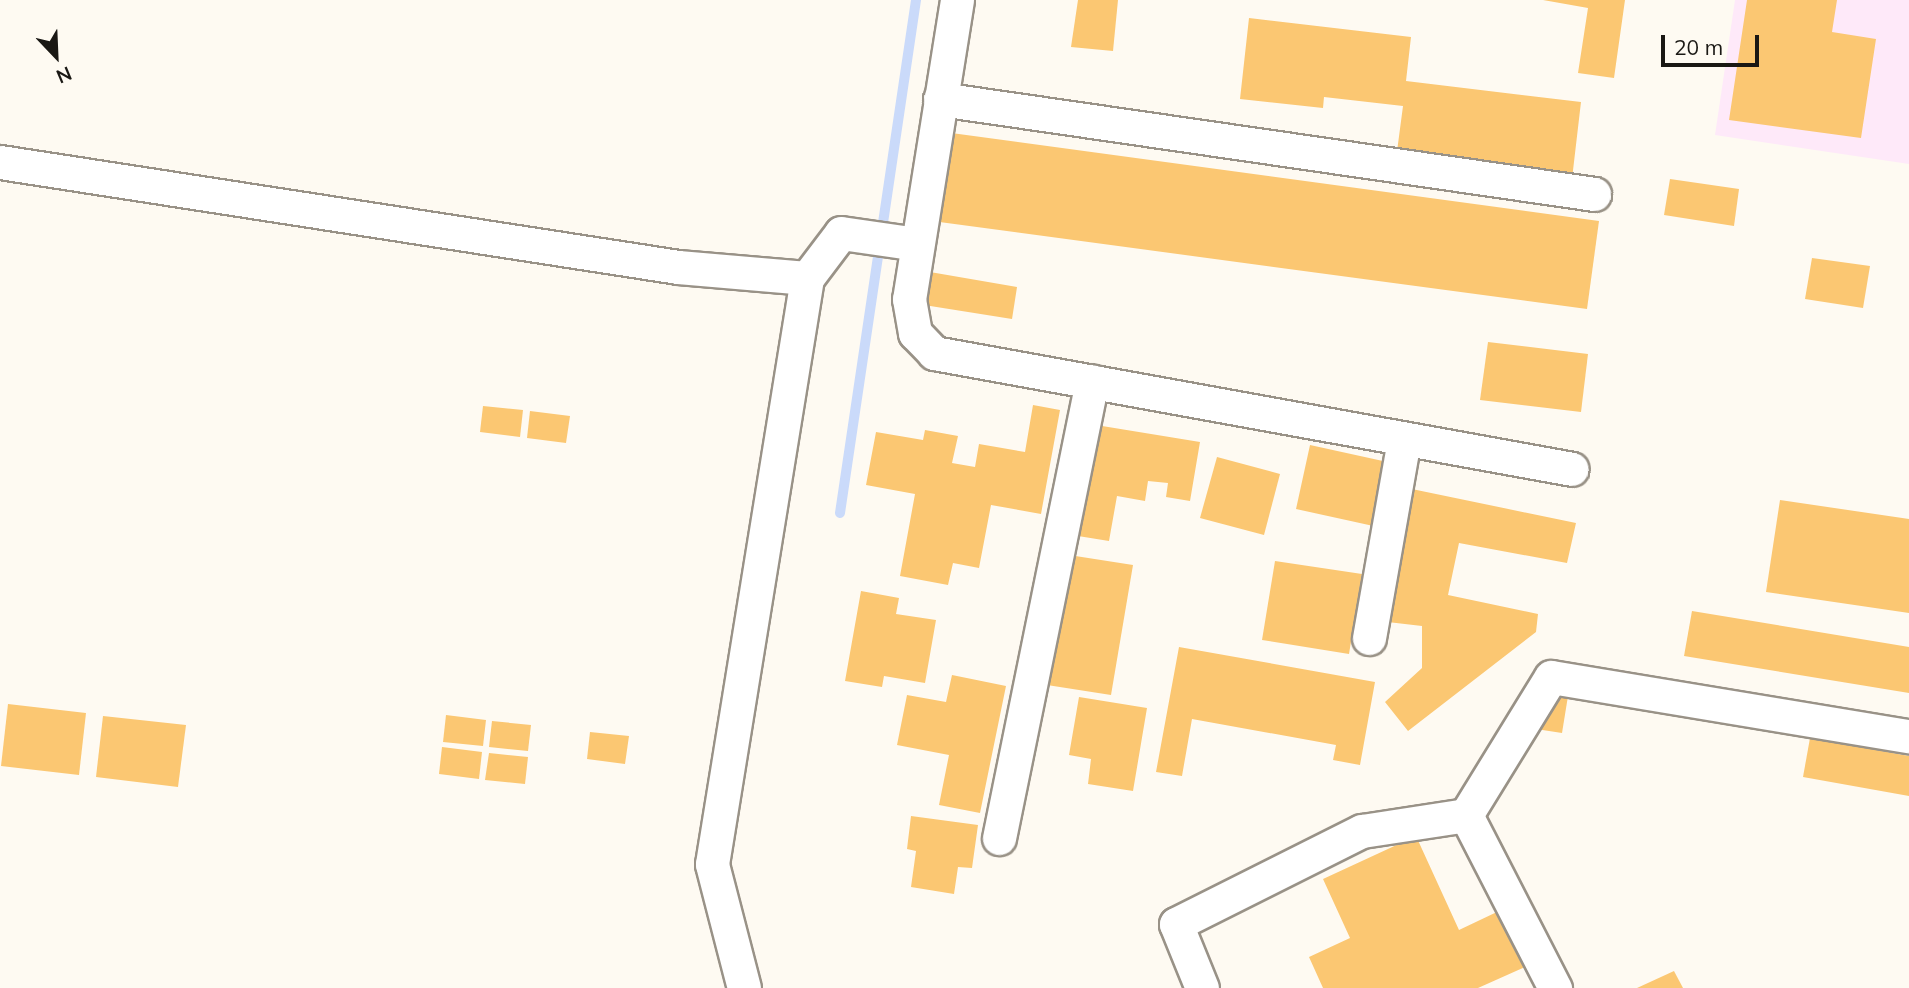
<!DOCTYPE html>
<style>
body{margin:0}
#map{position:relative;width:1909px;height:988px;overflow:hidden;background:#fefaf2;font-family:Mulish,sans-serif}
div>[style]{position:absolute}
.industrial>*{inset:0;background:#fee9f9}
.stream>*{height:10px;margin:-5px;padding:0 5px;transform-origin:5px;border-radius:5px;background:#cadafa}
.building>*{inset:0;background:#fbc772}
.roads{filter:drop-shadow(2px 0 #999287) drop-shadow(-2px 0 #999287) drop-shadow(0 2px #999287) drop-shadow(0 -2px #999287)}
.minor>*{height:33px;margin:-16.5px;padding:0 16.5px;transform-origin:16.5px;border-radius:16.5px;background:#fff}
span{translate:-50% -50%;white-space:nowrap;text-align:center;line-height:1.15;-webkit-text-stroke:5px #fefaf2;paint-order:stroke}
.north{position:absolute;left:21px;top:21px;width:70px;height:70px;-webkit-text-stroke:5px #fefaf2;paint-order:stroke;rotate:157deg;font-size:19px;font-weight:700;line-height:28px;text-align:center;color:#1a1814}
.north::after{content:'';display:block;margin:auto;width:24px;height:32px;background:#1a1814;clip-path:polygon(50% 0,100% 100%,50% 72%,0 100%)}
.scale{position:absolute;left:1661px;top:35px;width:98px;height:32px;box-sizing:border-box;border:4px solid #1a1814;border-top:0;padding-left:9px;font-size:21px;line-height:24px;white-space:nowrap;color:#1a1814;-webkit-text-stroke:5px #fefaf2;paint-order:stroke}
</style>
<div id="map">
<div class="industrial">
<i style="clip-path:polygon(1735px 0,1909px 0,1909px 164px,1715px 135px)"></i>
</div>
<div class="stream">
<i style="left:840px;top:513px;width:519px;rotate:-81.57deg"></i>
</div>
<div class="building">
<i style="clip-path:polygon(1078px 0,1118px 0,1113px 51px,1071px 47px)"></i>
<i style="clip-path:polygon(1543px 0,1625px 0,1614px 78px,1578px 73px,1588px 8px)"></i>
<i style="clip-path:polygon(1747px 0,1837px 0,1832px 32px,1876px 39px,1861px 138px,1729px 120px)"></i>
<i style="clip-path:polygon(1249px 18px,1411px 37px,1406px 81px,1581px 102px,1572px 179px,1396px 159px,1403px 106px,1324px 97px,1323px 108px,1240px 99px)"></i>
<i style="clip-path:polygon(944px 132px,1599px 221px,1587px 309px,932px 221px)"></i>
<i style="clip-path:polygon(1670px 179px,1739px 189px,1734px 226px,1664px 215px)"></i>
<i style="clip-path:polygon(1812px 258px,1870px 266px,1863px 308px,1805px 299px)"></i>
<i style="clip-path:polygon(930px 272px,1017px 287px,1012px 319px,924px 305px)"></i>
<i style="clip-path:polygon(1488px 342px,1588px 354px,1581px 412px,1480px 400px)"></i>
<i style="clip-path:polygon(1033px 405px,1060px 410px,1041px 514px,991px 505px,979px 568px,953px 563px,948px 585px,900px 576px,915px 494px,866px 485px,876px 432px,923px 440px,925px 430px,958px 436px,952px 463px,975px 467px,979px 444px,1025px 452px)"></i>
<i style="clip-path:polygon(483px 406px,523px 410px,520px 437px,480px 432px)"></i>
<i style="clip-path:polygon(530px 411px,570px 416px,566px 443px,527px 438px)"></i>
<i style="clip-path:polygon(1096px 425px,1200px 442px,1190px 501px,1166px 497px,1168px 483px,1148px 481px,1145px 501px,1117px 496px,1109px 541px,1078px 536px)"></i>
<i style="clip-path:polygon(1310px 445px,1392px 463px,1378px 527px,1296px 509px)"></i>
<i style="clip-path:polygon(1217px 457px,1280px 474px,1264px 535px,1200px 518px)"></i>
<i style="clip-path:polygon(1407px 488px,1576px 523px,1567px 563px,1459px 543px,1448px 595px,1538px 614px,1536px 632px,1408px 731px,1385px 702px,1422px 668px,1422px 626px,1379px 621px)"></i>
<i style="clip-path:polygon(1780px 500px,1909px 519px,1909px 613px,1766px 592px)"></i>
<i style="clip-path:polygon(1069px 555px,1133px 565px,1111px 695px,1047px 685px)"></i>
<i style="clip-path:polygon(1275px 561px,1362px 574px,1349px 654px,1262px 640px)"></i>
<i style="clip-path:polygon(861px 591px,899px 598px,896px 614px,936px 620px,925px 683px,884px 676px,882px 687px,845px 681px)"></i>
<i style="clip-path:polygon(1692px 611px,1909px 647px,1909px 693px,1684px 656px)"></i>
<i style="clip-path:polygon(1179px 647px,1375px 682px,1360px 765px,1333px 760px,1336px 745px,1192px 719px,1182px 776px,1156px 772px)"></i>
<i style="clip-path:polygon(952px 675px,1006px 686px,980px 813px,939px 805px,949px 755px,897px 745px,907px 695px,946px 702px)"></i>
<i style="clip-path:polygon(1542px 692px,1568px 696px,1562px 733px,1536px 729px)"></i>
<i style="clip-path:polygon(1079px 697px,1147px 708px,1133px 791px,1088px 784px,1091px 759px,1069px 755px)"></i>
<i style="clip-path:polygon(8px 704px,86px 713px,79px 775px,1px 766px)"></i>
<i style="clip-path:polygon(446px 715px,486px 720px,483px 746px,443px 742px)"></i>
<i style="clip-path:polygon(103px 716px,186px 725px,178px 787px,96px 777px)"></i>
<i style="clip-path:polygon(492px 721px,531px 725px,528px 751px,489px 747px)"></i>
<i style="clip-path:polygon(590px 732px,629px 736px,625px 764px,587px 759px)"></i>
<i style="clip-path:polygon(1810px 738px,1909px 756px,1909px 796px,1803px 777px)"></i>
<i style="clip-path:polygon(442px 747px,482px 752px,479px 779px,439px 774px)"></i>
<i style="clip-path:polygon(489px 753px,528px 757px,525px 784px,485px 780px)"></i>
<i style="clip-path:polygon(911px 816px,978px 825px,972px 868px,958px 867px,954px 894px,911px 887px,916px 851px,907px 849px)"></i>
<i style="clip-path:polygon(1416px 836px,1459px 930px,1499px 911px,1525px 967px,1478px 988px,1323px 988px,1309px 957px,1350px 938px,1323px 879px)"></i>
<i style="clip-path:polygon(1674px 971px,1683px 988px,1637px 988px)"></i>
</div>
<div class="roads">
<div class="minor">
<i style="left:957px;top:0;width:303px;rotate:99.1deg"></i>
<i style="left:909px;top:299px;width:35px;rotate:80deg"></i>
<i style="left:915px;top:333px;width:28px;rotate:46deg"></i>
<i style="left:934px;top:353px;width:648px;rotate:10.3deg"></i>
<i style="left:940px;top:99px;width:661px;rotate:8.26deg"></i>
<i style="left:0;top:162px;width:686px;rotate:8.8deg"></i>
<i style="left:678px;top:267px;width:129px;rotate:4.9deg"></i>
<i style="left:807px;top:278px;width:56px;rotate:-52.9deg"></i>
<i style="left:841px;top:233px;width:77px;rotate:8.2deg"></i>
<i style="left:1369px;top:638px;width:201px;rotate:-80deg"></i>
<i style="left:1466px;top:815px;width:162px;rotate:-58.4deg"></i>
<i style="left:1551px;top:677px;width:363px;rotate:9.4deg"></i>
<i style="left:1466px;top:815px;width:195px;rotate:62.8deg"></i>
<i style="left:999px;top:838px;width:466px;rotate:-78.5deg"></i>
<i style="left:744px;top:988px;width:128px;rotate:-104.5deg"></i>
<i style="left:712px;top:864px;width:594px;rotate:-80.79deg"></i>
<i style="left:1202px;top:988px;width:69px;rotate:-112.1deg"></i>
<i style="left:1176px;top:924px;width:208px;rotate:-26.6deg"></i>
<i style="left:1362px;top:831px;width:105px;rotate:-8.7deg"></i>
</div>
</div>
<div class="north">N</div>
<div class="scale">20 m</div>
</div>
